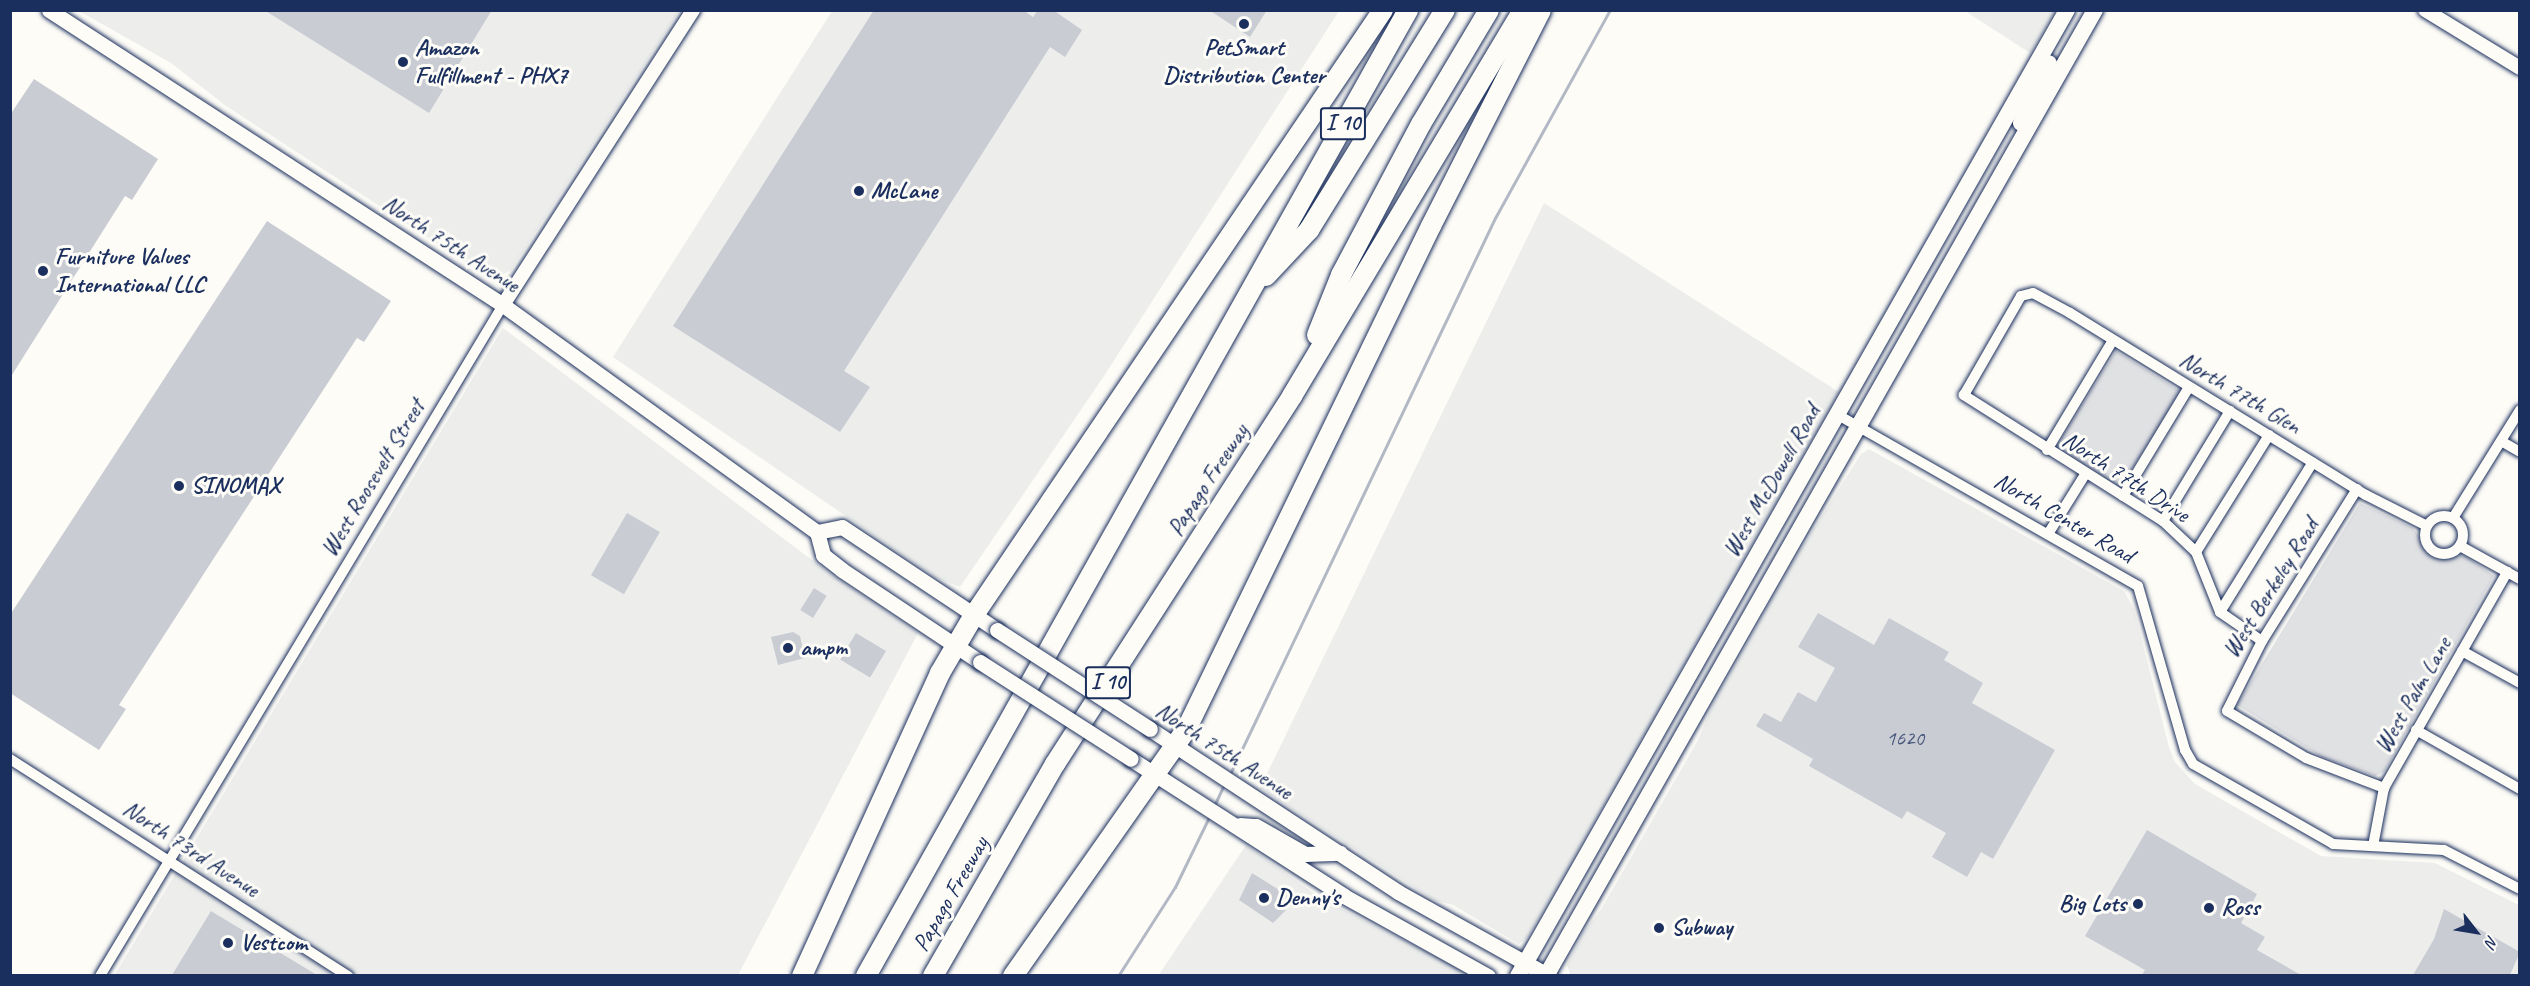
<!DOCTYPE html>
<html>
<head>
<meta charset="utf-8">
<style>
	body { margin:0 }
	#map { position:relative; width:2530px; height:986px; overflow:hidden; background:#fdfcf7; font-family:Caveat,sans-serif }
	div>[style] { position:absolute }
	.built>* { inset:0; background:#edeeec }
	.green>* { inset:0; background:#e0e1e3; transform-origin:0 0 }
	.stream>* { height:3px; margin:-1.5px; padding:0 1.5px; transform-origin:1.5px; border-radius:1.5px; background:#b3b8c5 }
	.building>* { inset:0; background:#c9ccd3; transform-origin:0 0 }
	.roads { filter:drop-shadow(0 0 2px #1b2f5e) drop-shadow(0 0 2px #1b2f5e) }
	.minor>* { height:10px; margin:-5px; padding:0 5px; transform-origin:5px; border-radius:5px; background:#fdfcf7 }
	.minor>.ring { margin:-5px; padding:0; box-sizing:content-box; background:none; border:10px solid #fdfcf7; border-radius:50% }
	.tertiary>* { height:14px; margin:-7px; padding:0 7px; transform-origin:7px; border-radius:7px; background:#fdfcf7 }
	.secondary>* { height:15px; margin:-7.5px; padding:0 7.5px; transform-origin:7.5px; border-radius:7.5px; background:#fdfcf7 }
	.primary>* { height:16px; margin:-8px; padding:0 8px; transform-origin:8px; border-radius:8px; background:#fdfcf7 }
	.motorway>* { height:20px; margin:-10px; padding:0 10px; transform-origin:10px; border-radius:10px; background:#fdfcf7 }
	.bridges { filter:drop-shadow(0 0 2px #1b2f5e) drop-shadow(0 0 2px #1b2f5e) }
	.secondary-bridge>* { height:15px; margin:-7.5px; padding:0 7.5px; transform-origin:7.5px; border-radius:7.5px; background:#fdfcf7 }
	.dots>* { width:16px; height:16px; translate:-50% -50%; box-sizing:border-box; border:3px solid #fdfcf7; border-radius:50% }
	span { translate:-50% -50%; white-space:nowrap; text-align:center; line-height:1.15; -webkit-text-stroke:6px #fdfcf7; paint-order:stroke }
	.number-label { font-size:21px; color:#46567b }
	.number-label span { -webkit-text-stroke-width:0 }
	.shield-label span { padding:2px 4px; background:#fdfcf7; border:2px solid; border-radius:4px; -webkit-text-stroke-width:0 }
	.shield-label { font-size:22px; color:#1b2f5e; font-weight:700 }
	.poi-label { font-size:24px; color:#1b2f5e; font-weight:700 }
	.left { translate:0 -50%; text-align:left }
	.right { translate:-100% -50%; text-align:right }
	.street-label { font-size:24px; color:#1b2f5e }
	.frame { position:absolute; inset:0; border:12px solid #1b2f5e; pointer-events:none }
	.north { position:absolute; left:2446px; top:902px; width:60px; height:60px; -webkit-text-stroke:4px #fdfcf7; paint-order:stroke; rotate:121deg; font-size:16px; font-weight:700; line-height:24px; text-align:center; color:#1b2f5e }
	.north::after { content:''; display:block; margin:auto; width:21px; height:27px; background:#1b2f5e; clip-path:polygon(50% 0,100% 100%,50% 72%,0 100%) }
</style>
</head>
<body>
<div id="map">
	<div class="built">
		<div style="clip-path:polygon(79px 11px,679px 11px,511px 270px,493px 280px,226px 106px,171px 63px)"></div>
		<div style="clip-path:polygon(832px 11px,1339px 11px,1104px 376px,960px 587px,935px 577px,613px 357px)"></div>
		<div style="clip-path:polygon(1965px 11px,2055px 11px,2030px 53px)"></div>
		<div style="clip-path:polygon(1544px 203px,1839px 392px,1528px 937px,1519px 944px,1453px 905px,1434px 900px,1260px 788px)"></div>
		<div style="clip-path:polygon(503px 328px,836px 578px,918px 633px,738px 975px,114px 976px)"></div>
		<div style="clip-path:polygon(1869px 449px,2124px 591px,2134px 609px,2169px 747px,2175px 762px,2195px 784px,2321px 856px,2435px 863px,2519px 905px,2519px 975px,1571px 976px,1567px 965px,1583px 933px,1602px 908px,1698px 740px,1713px 704px,1791px 565px,1861px 454px)"></div>
		<div style="clip-path:polygon(1246px 845px,1322px 899px,1472px 975px,1158px 976px)"></div>
	</div>
	<div class="green">
		<div style="left:2116px;top:351px;width:76px;height:114px;rotate:32deg"></div>
		<div style="clip-path:polygon(2360px 503px,2413px 528px,2434px 557px,2465px 556px,2494px 576px,2384px 772px,2375px 776px,2322px 757px,2237px 705px)"></div>
	</div>
	<div class="stream">
		<div style="left:1230px;top:774px;width:616px;rotate:-64.52deg"></div>
		<div style="left:1495px;top:218px;width:238px;rotate:-61.1deg"></div>
		<div style="left:1214px;top:806px;width:23px;rotate:-65deg"></div>
		<div style="left:1118px;top:976px;width:106px;rotate:-57.4deg"></div>
		<div style="left:1175px;top:887px;width:80px;rotate:-64.1deg"></div>
	</div>
	<div class="building">
		<div style="clip-path:polygon(264px 10px,492px 10px,429px 113px)"></div>
		<div style="clip-path:polygon(874px 10px,1023px 10px,1033px 17px,1038px 10px,1053px 10px,1082px 30px,1065px 57px,1050px 47px,844px 371px,870px 387px,840px 432px,673px 326px)"></div>
		<div style="clip-path:polygon(1209px 10px,1267px 10px,1250px 37px)"></div>
		<div style="clip-path:polygon(34px 79px,158px 159px,132px 200px,125px 196px,10px 378px,10px 115px)"></div>
		<div style="clip-path:polygon(267px 221px,391px 301px,364px 342px,357px 338px,214px 558px,119px 705px,126px 709px,99px 750px,10px 693px,10px 615px)"></div>
		<div style="left:627px;top:513px;width:38px;height:72px;rotate:30deg"></div>
		<div style="left:814px;top:588px;width:15px;height:26px;rotate:32deg"></div>
		<div style="clip-path:polygon(1818px 613px,1874px 645px,1889px 618px,1949px 652px,1944px 660px,1983px 683px,1972px 703px,2055px 750px,1993px 859px,1981px 852px,1967px 877px,1932px 857px,1946px 833px,1907px 811px,1902px 819px,1809px 766px,1813px 759px,1756px 726px,1764px 713px,1781px 722px,1798px 692px,1816px 702px,1835px 668px,1798px 647px)"></div>
		<div style="clip-path:polygon(793px 632px,800px 636px,805px 658px,778px 665px,771px 637px)"></div>
		<div style="left:856px;top:633px;width:35px;height:31px;rotate:31deg"></div>
		<div style="clip-path:polygon(2147px 830px,2257px 894px,2241px 923px,2265px 937px,2257px 950px,2301px 975px,2142px 975px,2145px 970px,2085px 936px)"></div>
		<div style="clip-path:polygon(1252px 873px,1289px 896px,1282px 908px,1286px 910px,1273px 923px,1239px 900px)"></div>
		<div style="clip-path:polygon(2444px 909px,2520px 952px,2510px 975px,2413px 975px,2434px 939px)"></div>
		<div style="clip-path:polygon(211px 911px,317px 975px,172px 975px)"></div>
	</div>
	<div class="roads">
		<div class="minor">
			<div style="left:1838px;top:415px;width:345px;rotate:29.7deg"></div>
			<div style="left:2138px;top:586px;width:171px;rotate:74deg"></div>
			<div style="left:2185px;top:750px;width:16px;rotate:60deg"></div>
			<div style="left:2193px;top:764px;width:161px;rotate:29.7deg"></div>
			<div style="left:2333px;top:844px;width:111px;rotate:3.1deg"></div>
			<div style="left:2444px;top:850px;width:85px;rotate:27.2deg"></div>
			<div style="left:2501px;top:441px;width:22px;rotate:30deg"></div>
			<div style="left:2047px;top:450px;width:128px;rotate:-59deg"></div>
			<div style="left:2357px;top:489px;width:179px;rotate:122deg"></div>
			<div style="left:2262px;top:641px;width:78px;rotate:116.6deg"></div>
			<div style="left:2227px;top:711px;width:92px;rotate:30.7deg"></div>
			<div style="left:2306px;top:758px;width:84px;rotate:21deg"></div>
			<div style="left:2123px;top:496px;width:127px;rotate:-58.8deg"></div>
			<div class="ring" style="left:2425px;top:516px;width:28px;height:28px"></div>
			<div style="left:2453px;top:518px;width:127px;rotate:-58.2deg"></div>
			<div style="left:2163px;top:521px;width:129px;rotate:-58.7deg"></div>
			<div style="left:2048px;top:534px;width:72px;rotate:-58.1deg"></div>
			<div style="left:2460px;top:546px;width:68px;rotate:28.8deg"></div>
			<div style="left:2196px;top:552px;width:138px;rotate:-58deg"></div>
			<div style="left:2220px;top:612px;width:176px;rotate:-58.2deg"></div>
			<div style="left:2262px;top:641px;width:51px;rotate:-145.4deg"></div>
			<div style="left:2220px;top:612px;width:65px;rotate:-111.8deg"></div>
			<div style="left:2196px;top:552px;width:45px;rotate:-136.8deg"></div>
			<div style="left:2163px;top:521px;width:236px;rotate:-147.7deg"></div>
			<div style="left:1964px;top:395px;width:114px;rotate:-60.1deg"></div>
			<div style="left:2021px;top:296px;width:12px;rotate:-14deg"></div>
			<div style="left:2033px;top:293px;width:42px;rotate:28.4deg"></div>
			<div style="left:2070px;top:313px;width:347px;rotate:31.6deg"></div>
			<div style="left:2366px;top:495px;width:68px;rotate:26.9deg"></div>
			<div style="left:2462px;top:651px;width:66px;rotate:28.9deg"></div>
			<div style="left:2416px;top:730px;width:120px;rotate:29.6deg"></div>
			<div style="left:10px;top:759px;width:402px;rotate:32.7deg"></div>
			<div style="left:2373px;top:846px;width:59px;rotate:-79.3deg"></div>
			<div style="left:2384px;top:788px;width:249px;rotate:-60.3deg"></div>
			<div style="left:100px;top:976px;width:783px;rotate:-59.01deg"></div>
		</div>
		<div class="tertiary">
			<div style="left:2425px;top:10px;width:111px;rotate:31.4deg"></div>
			<div style="left:503px;top:305px;width:351px;rotate:-57.2deg"></div>
		</div>
		<div class="secondary">
			<div style="left:49px;top:10px;width:541px;rotate:33.01deg"></div>
			<div style="left:503px;top:305px;width:387px;rotate:35.9deg"></div>
			<div style="left:817px;top:532px;width:24px;rotate:75deg"></div>
			<div style="left:823px;top:555px;width:24px;rotate:38deg"></div>
			<div style="left:842px;top:570px;width:166px;rotate:33.7deg"></div>
			<div style="left:817px;top:532px;width:25px;rotate:-11deg"></div>
			<div style="left:842px;top:527px;width:186px;rotate:33.6deg"></div>
			<div style="left:1150px;top:729px;width:297px;rotate:33.3deg"></div>
			<div style="left:1398px;top:892px;width:173px;rotate:29.1deg"></div>
			<div style="left:1131px;top:759px;width:253px;rotate:32.7deg"></div>
			<div style="left:1344px;top:896px;width:165px;rotate:29.1deg"></div>
			<div style="left:1240px;top:825px;width:16px;rotate:4deg"></div>
			<div style="left:1256px;top:826px;width:56px;rotate:29.7deg"></div>
			<div style="left:1305px;top:854px;width:35px;rotate:-2deg"></div>
		</div>
		<div class="primary">
			<div style="left:2021px;top:123px;width:66px;rotate:-65deg"></div>
			<div style="left:1518px;top:976px;width:1111px;rotate:-60.39deg"></div>
			<div style="left:1546px;top:976px;width:1111px;rotate:-60.39deg"></div>
		</div>
		<div class="motorway">
			<div style="left:1266px;top:276px;width:63px;rotate:-46.9deg"></div>
			<div style="left:1309px;top:230px;width:259px;rotate:-58.3deg"></div>
			<div style="left:1317px;top:335px;width:65px;rotate:-68.2deg"></div>
			<div style="left:1341px;top:275px;width:171px;rotate:-62.1deg"></div>
			<div style="left:1421px;top:124px;width:133px;rotate:-59.2deg"></div>
			<div style="left:802px;top:976px;width:333px;rotate:-65.5deg"></div>
			<div style="left:940px;top:673px;width:67px;rotate:-59.6deg"></div>
			<div style="left:974px;top:615px;width:730px;rotate:-55.94deg"></div>
			<div style="left:866px;top:976px;width:1108px;rotate:-60.7deg"></div>
			<div style="left:933px;top:976px;width:245px;rotate:-60.1deg"></div>
			<div style="left:1055px;top:764px;width:438px;rotate:-57.2deg"></div>
			<div style="left:1292px;top:396px;width:450px;rotate:-59.1deg"></div>
			<div style="left:1013px;top:976px;width:301px;rotate:-54.9deg"></div>
			<div style="left:1186px;top:730px;width:560px;rotate:-64.08deg"></div>
			<div style="left:1431px;top:226px;width:242px;rotate:-63deg"></div>
		</div>
	</div>
	<div class="bridges">
		<div class="secondary-bridge">
			<div style="left:997px;top:630px;width:182px;rotate:32.9deg"></div>
			<div style="left:980px;top:662px;width:179px;rotate:32.7deg"></div>
		</div>
	</div>
	<div class="dots">
		<div style="left:1244px;top:24px;background:#1b2f5e"></div>
		<div style="left:403px;top:62px;background:#1b2f5e"></div>
		<div style="left:859px;top:191px;background:#1b2f5e"></div>
		<div style="left:43px;top:271px;background:#1b2f5e"></div>
		<div style="left:179px;top:486px;background:#1b2f5e"></div>
		<div style="left:788px;top:648px;background:#1b2f5e"></div>
		<div style="left:1264px;top:898px;background:#1b2f5e"></div>
		<div style="left:2138px;top:904px;background:#1b2f5e"></div>
		<div style="left:2209px;top:908px;background:#1b2f5e"></div>
		<div style="left:1659px;top:928px;background:#1b2f5e"></div>
		<div style="left:228px;top:943px;background:#1b2f5e"></div>
	</div>
	<div class="number-label">
		<span style="left:1905px;top:738px">1620</span>
	</div>
	<div class="shield-label">
		<span style="left:1343px;top:124px">I 10</span>
		<span style="left:1108px;top:683px">I 10</span>
	</div>
	<div class="poi-label">
		<span class="left" style="left:415px;top:62px">Amazon<br>Fulfillment - PHX7</span>
		<span style="left:1244px;top:62px">PetSmart<br>Distribution Center</span>
		<span class="left" style="left:871px;top:191px">McLane</span>
		<span class="left" style="left:55px;top:271px">Furniture Values<br>International LLC</span>
		<span class="left" style="left:191px;top:486px">SINOMAX</span>
		<span class="left" style="left:800px;top:648px">ampm</span>
		<span class="left" style="left:1276px;top:898px">Denny's</span>
		<span class="right" style="left:2126px;top:904px">Big Lots</span>
		<span class="left" style="left:2221px;top:908px">Ross</span>
		<span class="left" style="left:1671px;top:928px">Subway</span>
		<span class="left" style="left:240px;top:943px">Vestcom</span>
	</div>
	<div class="street-label">
		<span style="left:451px;top:244px;rotate:33deg">North 75th Avenue</span>
		<span style="left:2240px;top:393px;rotate:31deg">North 77th Glen</span>
		<span style="left:2126px;top:477px;rotate:33deg">North 77th Drive</span>
		<span style="left:373px;top:478px;rotate:-59deg">West Roosevelt Street</span>
		<span style="left:1208px;top:480px;rotate:-57deg">Papago Freeway</span>
		<span style="left:1772px;top:481px;rotate:-60deg">West McDowell Road</span>
		<span style="left:2064px;top:518px;rotate:30deg">North Center Road</span>
		<span style="left:2271px;top:588px;rotate:-58deg">West Berkeley Road</span>
		<span style="left:2413px;top:695px;rotate:-60deg">West Palm Lane</span>
		<span style="left:1224px;top:751px;rotate:33deg">North 75th Avenue</span>
		<span style="left:191px;top:849px;rotate:33deg">North 73rd Avenue</span>
		<span style="left:951px;top:894px;rotate:-60deg">Papago Freeway</span>
	</div>
	<div class="frame"></div>
	<div class="north">N</div>
</div>
</body>
</html>
